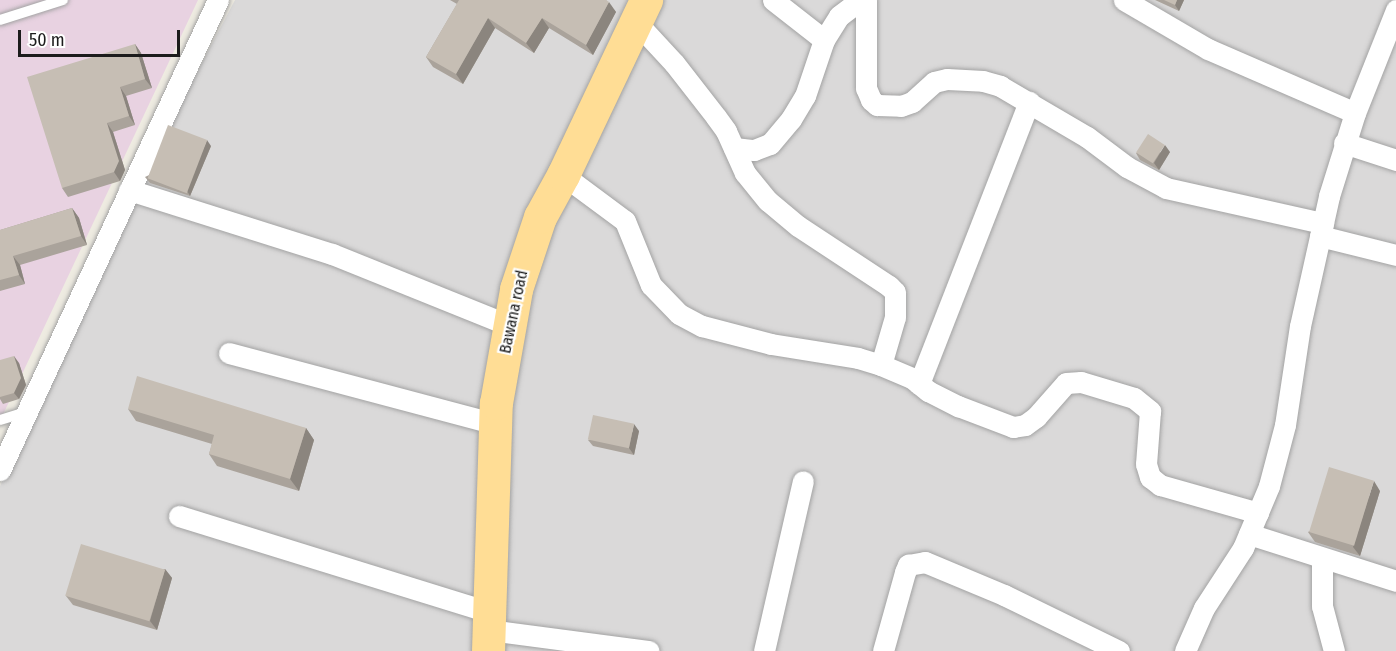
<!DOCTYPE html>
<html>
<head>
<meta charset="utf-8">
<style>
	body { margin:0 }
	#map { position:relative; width:1396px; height:651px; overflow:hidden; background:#eeebe1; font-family:"Fira Sans Condensed",sans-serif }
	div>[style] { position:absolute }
	.residential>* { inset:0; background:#dad9d9 }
	.industrial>* { inset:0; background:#e8d2e1 }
	.roads { filter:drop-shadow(0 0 2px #a3a3a3) drop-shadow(0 0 2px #a3a3a3) }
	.lane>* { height:10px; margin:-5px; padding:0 5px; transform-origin:5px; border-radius:5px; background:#fff }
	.street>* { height:21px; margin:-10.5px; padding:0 10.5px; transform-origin:10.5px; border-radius:10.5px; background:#fff }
	.primary>* { height:33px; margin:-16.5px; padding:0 16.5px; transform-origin:16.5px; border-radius:16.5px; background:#ffdd95 }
	.wall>* { inset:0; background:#aaa39b }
	.shaded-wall>* { inset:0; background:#8b857e }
	.building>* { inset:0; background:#c6beb4; transform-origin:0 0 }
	span { translate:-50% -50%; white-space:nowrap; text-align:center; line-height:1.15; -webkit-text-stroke:4.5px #fff; paint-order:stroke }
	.street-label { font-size:16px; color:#1c1c1c }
	.scale { position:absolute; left:18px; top:30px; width:162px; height:27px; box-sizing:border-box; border:3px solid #1c1c1c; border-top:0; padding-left:8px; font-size:18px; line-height:21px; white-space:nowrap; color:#1c1c1c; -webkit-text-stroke:4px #fff; paint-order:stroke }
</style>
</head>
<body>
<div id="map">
	<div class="residential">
		<div style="clip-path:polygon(235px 0,1396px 0,1396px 651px,0 651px,0 486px,161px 141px)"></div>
	</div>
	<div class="industrial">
		<div style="clip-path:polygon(0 0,198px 0,0 421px)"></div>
	</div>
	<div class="roads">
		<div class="lane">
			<div style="left:0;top:20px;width:66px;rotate:-17.6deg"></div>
			<div style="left:0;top:420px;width:27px;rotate:-17deg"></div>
		</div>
		<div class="street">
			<div style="left:773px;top:0;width:65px;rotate:38.1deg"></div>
			<div style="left:866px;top:0;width:88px;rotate:90deg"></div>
			<div style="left:866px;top:88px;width:13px;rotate:67deg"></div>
			<div style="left:871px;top:100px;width:8px;rotate:40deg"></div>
			<div style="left:877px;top:105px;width:24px;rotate:2deg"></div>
			<div style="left:901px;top:106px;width:12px;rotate:-20deg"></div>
			<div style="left:912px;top:102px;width:30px;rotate:-42deg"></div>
			<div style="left:934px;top:82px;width:13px;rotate:-13deg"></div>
			<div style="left:947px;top:79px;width:36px;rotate:3deg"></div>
			<div style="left:983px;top:81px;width:18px;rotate:16deg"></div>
			<div style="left:1000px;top:86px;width:101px;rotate:30.4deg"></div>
			<div style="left:1087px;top:137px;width:50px;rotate:36.9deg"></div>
			<div style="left:1127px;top:167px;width:44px;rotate:28.3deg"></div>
			<div style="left:1166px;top:188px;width:161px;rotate:12.6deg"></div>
			<div style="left:1124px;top:0;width:97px;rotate:30.3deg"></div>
			<div style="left:1208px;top:49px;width:160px;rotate:23.5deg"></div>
			<div style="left:636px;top:22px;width:56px;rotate:47.2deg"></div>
			<div style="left:674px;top:63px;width:68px;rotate:52.1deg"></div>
			<div style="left:716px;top:117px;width:17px;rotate:54deg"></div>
			<div style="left:726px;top:131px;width:46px;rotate:65.7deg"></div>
			<div style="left:745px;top:173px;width:36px;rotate:51deg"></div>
			<div style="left:768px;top:201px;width:39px;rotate:40deg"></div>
			<div style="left:798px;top:226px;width:109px;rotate:33.4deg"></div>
			<div style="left:889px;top:286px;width:8px;rotate:45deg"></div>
			<div style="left:895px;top:292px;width:25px;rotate:90deg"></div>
			<div style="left:895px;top:317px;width:50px;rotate:106.3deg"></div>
			<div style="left:1344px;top:143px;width:55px;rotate:18.1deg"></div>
			<div style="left:734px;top:148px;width:20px;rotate:6deg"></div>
			<div style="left:754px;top:150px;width:17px;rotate:-21deg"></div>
			<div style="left:770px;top:144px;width:33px;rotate:-50deg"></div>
			<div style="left:791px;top:119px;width:27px;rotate:-59deg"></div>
			<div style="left:805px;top:96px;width:59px;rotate:-71.3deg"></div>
			<div style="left:824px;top:40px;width:28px;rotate:-58deg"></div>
			<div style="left:839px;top:16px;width:26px;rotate:-37deg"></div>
			<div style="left:563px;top:175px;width:77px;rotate:36.6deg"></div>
			<div style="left:625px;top:221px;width:69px;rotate:67.9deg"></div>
			<div style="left:651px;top:285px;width:40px;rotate:46deg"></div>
			<div style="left:679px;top:314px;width:26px;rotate:28deg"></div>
			<div style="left:702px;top:326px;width:71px;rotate:14.6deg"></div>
			<div style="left:771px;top:344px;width:88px;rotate:9.1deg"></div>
			<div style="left:858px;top:358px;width:24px;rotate:17deg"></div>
			<div style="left:881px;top:365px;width:34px;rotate:23deg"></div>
			<div style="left:912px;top:378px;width:21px;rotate:39deg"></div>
			<div style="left:928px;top:391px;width:34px;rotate:27deg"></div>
			<div style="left:958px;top:406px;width:59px;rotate:20.9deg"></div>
			<div style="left:1013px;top:427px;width:12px;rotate:-9deg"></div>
			<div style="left:1025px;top:425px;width:14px;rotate:-36deg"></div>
			<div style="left:1036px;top:417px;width:45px;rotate:-48.6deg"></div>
			<div style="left:1066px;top:383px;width:15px;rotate:-4deg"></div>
			<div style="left:1081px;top:382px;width:55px;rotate:16.8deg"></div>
			<div style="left:1134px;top:398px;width:21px;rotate:39deg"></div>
			<div style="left:1150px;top:411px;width:53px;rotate:94.3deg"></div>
			<div style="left:1146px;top:464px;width:14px;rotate:73deg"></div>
			<div style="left:1150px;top:477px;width:13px;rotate:39deg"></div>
			<div style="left:1160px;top:485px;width:102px;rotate:15.9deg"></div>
			<div style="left:129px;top:190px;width:213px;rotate:17.5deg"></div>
			<div style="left:332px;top:254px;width:191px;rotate:21.9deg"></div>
			<div style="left:1320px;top:236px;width:78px;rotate:14deg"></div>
			<div style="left:229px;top:353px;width:276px;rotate:14.9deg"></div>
			<div style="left:919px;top:384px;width:303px;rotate:-68.7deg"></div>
			<div style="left:0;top:470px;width:518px;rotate:-65.12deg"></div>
			<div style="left:179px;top:516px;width:325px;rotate:17.2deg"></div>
			<div style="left:1249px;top:534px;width:154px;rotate:17.7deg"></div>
			<div style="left:1322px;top:558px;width:48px;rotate:90deg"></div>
			<div style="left:1322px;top:606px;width:47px;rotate:75.1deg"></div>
			<div style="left:489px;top:630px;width:161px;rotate:7.5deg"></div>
			<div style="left:764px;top:651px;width:174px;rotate:-77.1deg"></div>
			<div style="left:883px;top:651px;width:82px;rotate:-74.4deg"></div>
			<div style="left:905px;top:572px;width:8px;rotate:-67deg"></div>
			<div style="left:908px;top:565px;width:17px;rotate:-10deg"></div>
			<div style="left:925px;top:562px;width:86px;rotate:22.7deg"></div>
			<div style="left:1004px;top:595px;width:128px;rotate:26deg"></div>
			<div style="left:1185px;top:651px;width:47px;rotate:-66.2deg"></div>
			<div style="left:1204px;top:608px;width:72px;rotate:-57deg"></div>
			<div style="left:1243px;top:548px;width:67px;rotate:-67.2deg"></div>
			<div style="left:1269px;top:486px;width:63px;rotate:-75.3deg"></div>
			<div style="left:1285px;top:425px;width:100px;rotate:-81.4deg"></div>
			<div style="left:1300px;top:326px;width:133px;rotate:-77.4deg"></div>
			<div style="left:1329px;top:196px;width:87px;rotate:-72.6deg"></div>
			<div style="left:1355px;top:113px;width:111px;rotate:-68.3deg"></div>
		</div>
		<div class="primary">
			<div style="left:488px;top:651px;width:248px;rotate:-88.2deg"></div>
			<div style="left:496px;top:403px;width:116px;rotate:-80deg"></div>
			<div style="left:516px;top:289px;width:76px;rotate:-71.6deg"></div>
			<div style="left:540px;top:217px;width:48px;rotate:-61.3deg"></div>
			<div style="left:563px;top:175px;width:194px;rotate:-64.6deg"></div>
		</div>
	</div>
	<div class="wall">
		<div style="clip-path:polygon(450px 0,606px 0,616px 12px,593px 55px,549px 28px,534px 53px,495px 28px,463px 84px,433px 67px,426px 57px,457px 4px)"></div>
		<div style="clip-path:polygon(1155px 0,1184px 0,1179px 11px)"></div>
		<div style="clip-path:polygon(135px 44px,141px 53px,152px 88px,126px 96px,135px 125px,113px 132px,125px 170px,120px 181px,68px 197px,62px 188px)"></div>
		<div style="clip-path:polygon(211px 146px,190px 196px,150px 183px,145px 177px)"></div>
		<div style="clip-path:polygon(1170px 152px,1159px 170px,1140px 160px,1136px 153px)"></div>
		<div style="clip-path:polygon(72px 208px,79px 218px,87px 245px,20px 265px,25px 284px,0 291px,0 230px)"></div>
		<div style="clip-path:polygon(0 360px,19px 363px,26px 385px,19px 399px,3px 404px,0 399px)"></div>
		<div style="clip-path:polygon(128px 409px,306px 428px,314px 440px,299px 491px,217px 466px,209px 454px,212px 444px,136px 421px)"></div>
		<div style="clip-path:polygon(639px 431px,634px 455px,593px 446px,588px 440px)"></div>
		<div style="clip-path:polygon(1380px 491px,1360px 556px,1315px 542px,1308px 532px)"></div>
		<div style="clip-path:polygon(165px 569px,172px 578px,157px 630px,73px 605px,66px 596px)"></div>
	</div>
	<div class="shaded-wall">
		<div style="clip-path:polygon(1177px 0,1184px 0,1179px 11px,1175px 5px)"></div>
		<div style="clip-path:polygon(609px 2px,616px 12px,593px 55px,586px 45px)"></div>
		<div style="clip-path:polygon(488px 18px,495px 28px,463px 84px,456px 74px)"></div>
		<div style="clip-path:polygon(542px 18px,549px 28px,534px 53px,526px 43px)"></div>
		<div style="clip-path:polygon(135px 44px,141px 53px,152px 88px,145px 79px)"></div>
		<div style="clip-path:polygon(120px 87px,126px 96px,135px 125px,129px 116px)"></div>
		<div style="clip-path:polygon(107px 123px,113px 132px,125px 170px,120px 181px,114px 172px)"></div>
		<div style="clip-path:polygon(207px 140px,211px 146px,190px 196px,186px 189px)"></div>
		<div style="clip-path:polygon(1165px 145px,1170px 152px,1159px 170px,1154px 163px)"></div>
		<div style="clip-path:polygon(72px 208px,79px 218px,87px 245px,81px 236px)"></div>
		<div style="clip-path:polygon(13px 256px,20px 265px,25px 284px,19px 275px)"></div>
		<div style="clip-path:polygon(14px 356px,19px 363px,26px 385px,19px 399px,14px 393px)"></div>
		<div style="clip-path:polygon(634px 424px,639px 431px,634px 455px,629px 448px)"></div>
		<div style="clip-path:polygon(306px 428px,314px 440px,299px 491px,290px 479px)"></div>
		<div style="clip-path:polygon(1374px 481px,1380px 491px,1360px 556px,1353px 547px)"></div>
		<div style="clip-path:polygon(165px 569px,172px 578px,157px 630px,150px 621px)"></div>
	</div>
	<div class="building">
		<div style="clip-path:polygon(459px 0,606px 0,609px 2px,586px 45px,542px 18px,526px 43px,488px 18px,456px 74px,426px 57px)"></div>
		<div style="clip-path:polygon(1164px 0,1177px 0,1175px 5px)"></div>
		<div style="clip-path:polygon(135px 44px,145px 79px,120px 87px,129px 116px,107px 123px,119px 161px,114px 172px,62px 188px,27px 77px)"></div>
		<div style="left:168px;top:125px;width:42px;height:57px;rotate:21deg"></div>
		<div style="left:1148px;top:134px;width:20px;height:22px;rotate:33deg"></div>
		<div style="clip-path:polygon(72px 208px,81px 236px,13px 256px,19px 275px,0 280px,0 230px)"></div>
		<div style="clip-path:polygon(14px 356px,21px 378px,14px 393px,0 397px,0 360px)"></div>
		<div style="clip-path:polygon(137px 376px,306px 428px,290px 479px,209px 454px,214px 435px,128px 409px)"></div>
		<div style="left:593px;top:415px;width:42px;height:25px;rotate:12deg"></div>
		<div style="left:1329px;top:467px;width:47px;height:68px;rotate:17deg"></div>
		<div style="left:81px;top:544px;width:88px;height:54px;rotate:17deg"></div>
	</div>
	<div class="street-label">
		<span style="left:514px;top:312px;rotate:-78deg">Bawana road</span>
	</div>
	<div class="scale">50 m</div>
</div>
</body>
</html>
